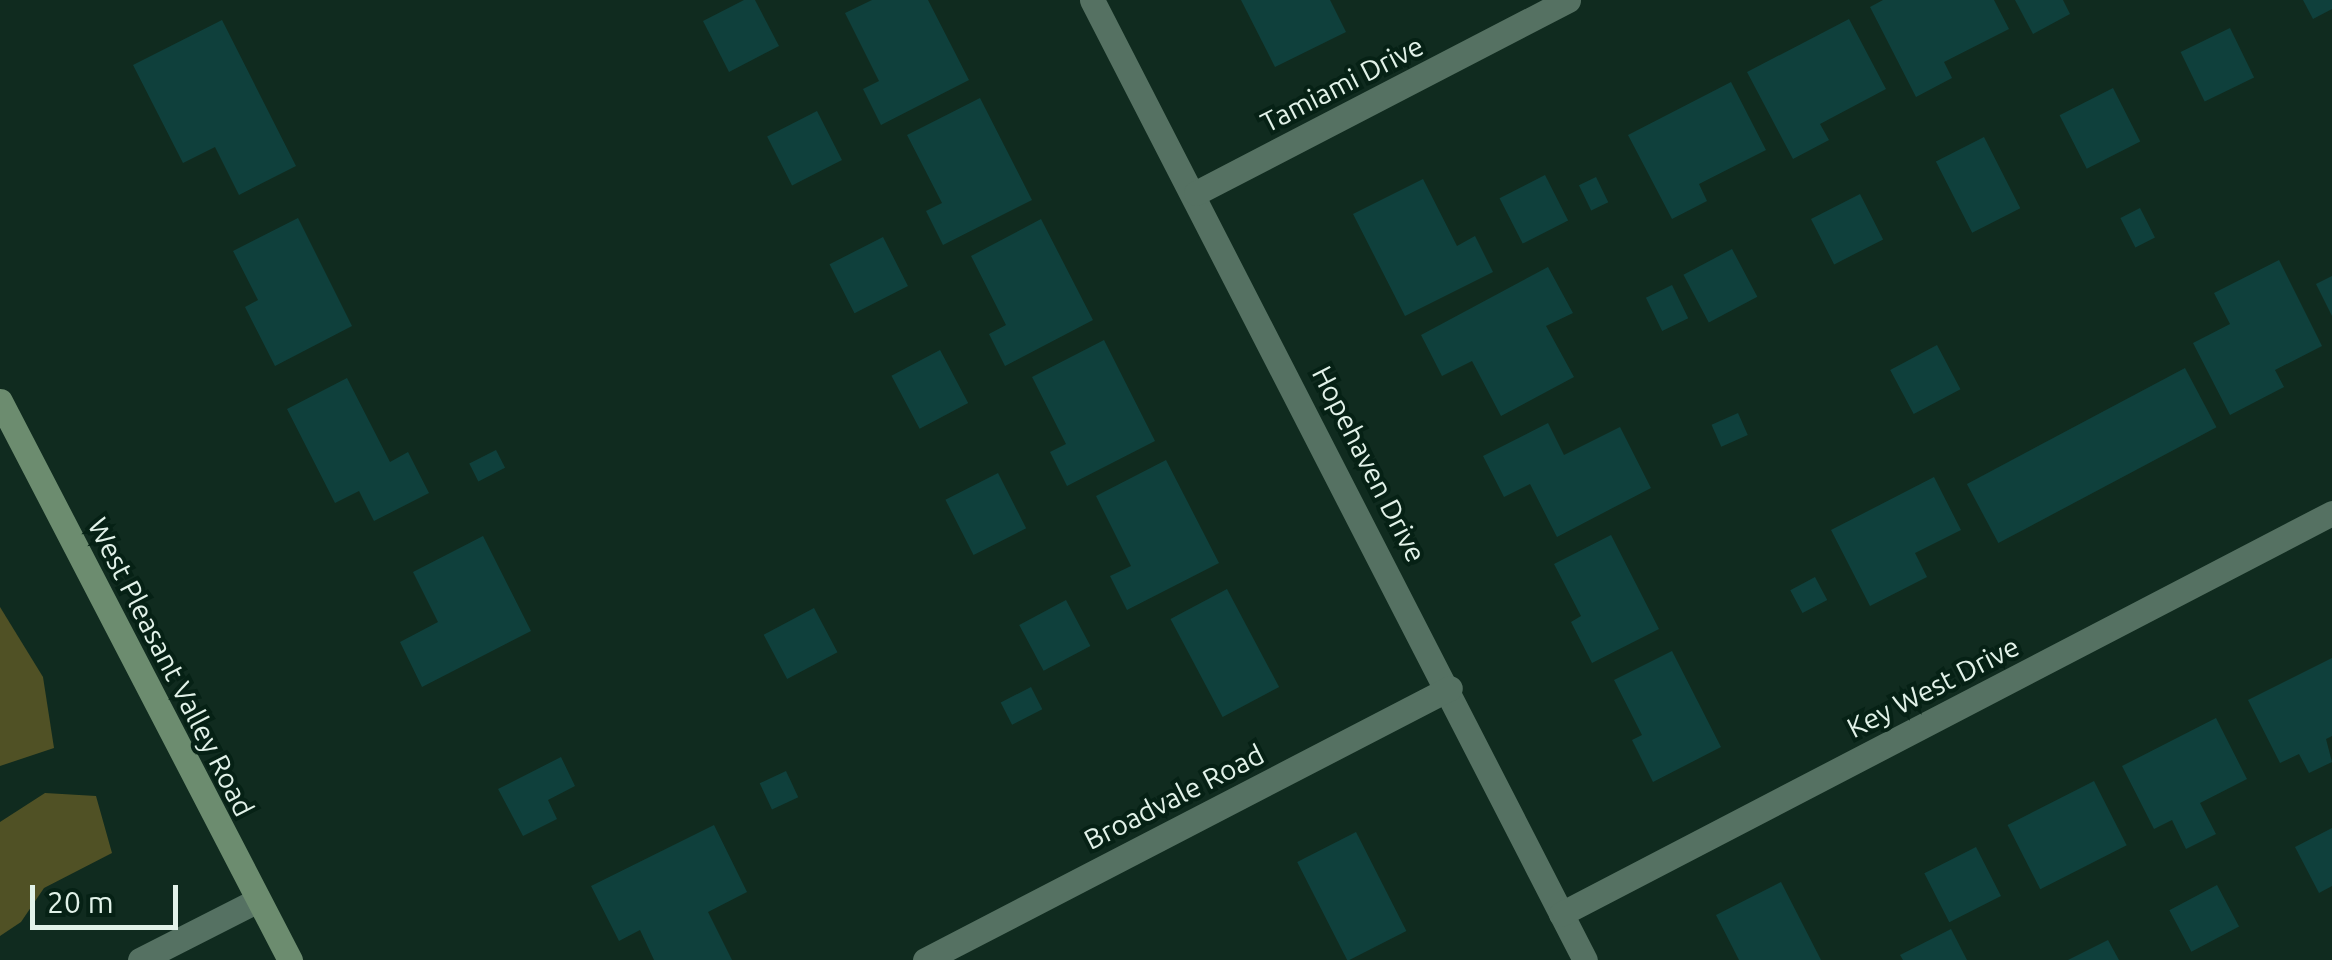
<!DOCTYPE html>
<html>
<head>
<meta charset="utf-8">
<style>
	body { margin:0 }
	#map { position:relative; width:2332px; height:960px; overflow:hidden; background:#102b1f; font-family:Ubuntu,sans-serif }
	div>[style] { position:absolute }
	.forest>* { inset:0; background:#505125 }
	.building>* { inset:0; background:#0f403c; transform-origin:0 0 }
	.street>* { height:25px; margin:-12.5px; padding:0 12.5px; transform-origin:12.5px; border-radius:12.5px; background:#557162 }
	.secondary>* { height:25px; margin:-12.5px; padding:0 12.5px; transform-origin:12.5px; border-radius:12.5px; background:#6c8c6f }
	span { translate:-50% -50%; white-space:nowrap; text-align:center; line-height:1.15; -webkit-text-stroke:8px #062115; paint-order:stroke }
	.street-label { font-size:28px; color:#e2f2e9 }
	.scale { position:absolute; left:30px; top:885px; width:148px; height:45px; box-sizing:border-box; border:5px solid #e2f2e9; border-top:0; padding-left:12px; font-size:30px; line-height:35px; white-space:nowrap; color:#e2f2e9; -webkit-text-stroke:8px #062115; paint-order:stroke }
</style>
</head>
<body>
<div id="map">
	<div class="forest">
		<div style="clip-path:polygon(0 607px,43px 677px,54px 748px,0 766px)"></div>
		<div style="clip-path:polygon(45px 793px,96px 796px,112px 853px,44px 888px,21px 922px,0 936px,0 822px)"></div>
	</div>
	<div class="building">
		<div style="clip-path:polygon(744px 0,755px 0,779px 46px,729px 72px,703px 21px)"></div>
		<div style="clip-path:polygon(872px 0,928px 0,969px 80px,881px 125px,863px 89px,879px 81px,845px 13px)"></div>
		<div style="clip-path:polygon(1241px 0,1330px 0,1346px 32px,1275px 67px)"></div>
		<div style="clip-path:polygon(1883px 0,1994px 0,2009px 29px,1944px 62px,1952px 78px,1916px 97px,1870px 7px)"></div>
		<div style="clip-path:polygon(2015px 0,2063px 0,2070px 14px,2033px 34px)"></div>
		<div style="clip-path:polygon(2303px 0,2332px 0,2332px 9px,2313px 19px)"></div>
		<div style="clip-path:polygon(1849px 19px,1886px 89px,1820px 124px,1829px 140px,1793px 159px,1747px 72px)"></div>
		<div style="clip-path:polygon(222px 20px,296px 166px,239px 195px,215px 147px,183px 163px,133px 65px)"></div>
		<div style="left:2230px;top:28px;width:55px;height:55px;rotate:64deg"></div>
		<div style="clip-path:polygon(1731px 82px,1766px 150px,1699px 184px,1707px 201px,1672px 219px,1628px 135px)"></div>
		<div style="left:2113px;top:88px;width:60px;height:60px;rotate:63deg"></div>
		<div style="clip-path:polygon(980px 98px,1032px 200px,943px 245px,926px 211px,942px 203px,907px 135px)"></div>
		<div style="left:817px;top:111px;width:55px;height:56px;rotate:63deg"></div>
		<div style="left:1984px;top:137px;width:80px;height:54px;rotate:63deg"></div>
		<div style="left:1545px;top:175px;width:51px;height:51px;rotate:63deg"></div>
		<div style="left:1596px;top:177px;width:28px;height:19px;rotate:64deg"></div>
		<div style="clip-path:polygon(1423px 179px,1457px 246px,1475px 236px,1493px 272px,1405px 316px,1353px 214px)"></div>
		<div style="left:1860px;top:194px;width:51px;height:55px;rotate:63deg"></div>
		<div style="left:2140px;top:208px;width:33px;height:22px;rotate:63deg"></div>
		<div style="clip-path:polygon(298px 218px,352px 326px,275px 366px,245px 307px,258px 300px,233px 251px)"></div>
		<div style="clip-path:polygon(1041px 219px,1093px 320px,1005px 366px,989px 334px,1006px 325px,971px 256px)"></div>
		<div style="left:883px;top:237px;width:55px;height:60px;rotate:63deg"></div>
		<div style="left:1732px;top:249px;width:54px;height:55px;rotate:62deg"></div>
		<div style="clip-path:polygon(2279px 260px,2322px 346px,2275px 370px,2284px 387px,2230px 415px,2193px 343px,2230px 324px,2214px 293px)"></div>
		<div style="clip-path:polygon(1548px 267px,1573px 313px,1546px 326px,1574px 377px,1501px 416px,1472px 361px,1442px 376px,1421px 335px)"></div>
		<div style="clip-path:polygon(2332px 276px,2332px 316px,2316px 284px)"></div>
		<div style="left:1672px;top:285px;width:37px;height:29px;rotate:64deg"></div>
		<div style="clip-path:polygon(1104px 340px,1155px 441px,1067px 486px,1050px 452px,1066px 444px,1032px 377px)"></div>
		<div style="left:1937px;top:345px;width:50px;height:53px;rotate:62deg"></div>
		<div style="left:940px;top:350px;width:60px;height:55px;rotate:62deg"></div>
		<div style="left:2185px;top:368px;width:67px;height:247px;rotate:62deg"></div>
		<div style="clip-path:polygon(347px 378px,390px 462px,408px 452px,429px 493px,374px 521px,359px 491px,335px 503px,287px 409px)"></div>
		<div style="left:1738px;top:413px;width:24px;height:29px;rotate:66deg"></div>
		<div style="clip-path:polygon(1548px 423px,1564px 455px,1620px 427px,1651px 488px,1557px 537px,1530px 484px,1504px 497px,1483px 456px)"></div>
		<div style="left:496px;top:450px;width:20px;height:30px;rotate:63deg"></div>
		<div style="clip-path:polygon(1166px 460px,1219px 563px,1127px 610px,1110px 576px,1131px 566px,1096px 496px)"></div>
		<div style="left:998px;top:473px;width:62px;height:59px;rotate:63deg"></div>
		<div style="clip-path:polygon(1934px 477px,1961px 530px,1915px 553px,1927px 577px,1870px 606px,1831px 530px)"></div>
		<div style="clip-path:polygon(1611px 535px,1659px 629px,1592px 663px,1571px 622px,1581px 616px,1554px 564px)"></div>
		<div style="clip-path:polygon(483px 536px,531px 631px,422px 687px,400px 642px,438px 622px,413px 572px)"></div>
		<div style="left:1815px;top:577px;width:26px;height:28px;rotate:62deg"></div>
		<div style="left:1227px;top:589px;width:111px;height:64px;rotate:62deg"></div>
		<div style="left:1066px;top:600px;width:52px;height:53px;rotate:62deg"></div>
		<div style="left:814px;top:608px;width:50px;height:57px;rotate:62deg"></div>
		<div style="clip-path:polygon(1672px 651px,1721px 747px,1653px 782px,1632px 740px,1642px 735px,1614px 680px)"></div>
		<div style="clip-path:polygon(2332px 658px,2332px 736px,2326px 739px,2332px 762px,2309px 773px,2299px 754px,2280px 763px,2248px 700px)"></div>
		<div style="left:1031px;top:687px;width:25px;height:34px;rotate:63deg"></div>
		<div style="clip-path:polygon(2216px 718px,2247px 779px,2200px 803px,2216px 834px,2186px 849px,2172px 820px,2154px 829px,2122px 766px)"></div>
		<div style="clip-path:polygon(561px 757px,575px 786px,548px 800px,557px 819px,523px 836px,498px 789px)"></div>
		<div style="left:786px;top:771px;width:29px;height:29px;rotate:65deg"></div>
		<div style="left:2094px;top:781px;width:72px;height:97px;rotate:63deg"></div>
		<div style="clip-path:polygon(714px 825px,747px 892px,708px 912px,732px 960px,654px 960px,640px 930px,619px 941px,591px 886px)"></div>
		<div style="clip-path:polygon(2332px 828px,2332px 886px,2319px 893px,2295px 847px)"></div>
		<div style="left:1356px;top:832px;width:111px;height:66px;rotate:63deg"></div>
		<div style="left:1976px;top:847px;width:55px;height:58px;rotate:63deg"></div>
		<div style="clip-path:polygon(1781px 882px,1821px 960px,1739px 960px,1716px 915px)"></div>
		<div style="left:2217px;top:885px;width:47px;height:54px;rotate:62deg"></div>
		<div style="clip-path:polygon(1951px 929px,1967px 960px,1903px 960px,1900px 955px)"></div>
		<div style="clip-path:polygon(2108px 940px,2119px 960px,2068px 960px)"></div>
	</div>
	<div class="street">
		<div style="left:1092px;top:0;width:1079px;rotate:62.82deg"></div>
		<div style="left:1196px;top:193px;width:419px;rotate:-27.4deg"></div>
		<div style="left:1561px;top:914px;width:869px;rotate:-27.48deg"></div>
		<div style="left:140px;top:960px;width:132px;rotate:-27deg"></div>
		<div style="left:925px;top:960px;width:591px;rotate:-27.39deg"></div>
	</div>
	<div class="secondary">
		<div style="left:0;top:401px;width:630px;rotate:62.58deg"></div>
	</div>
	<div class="street-label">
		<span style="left:1342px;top:84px;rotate:-27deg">Tamiami Drive</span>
		<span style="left:1369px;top:464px;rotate:63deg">Hopehaven Drive</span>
		<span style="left:171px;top:667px;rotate:63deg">West Pleasant Valley Road</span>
		<span style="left:1933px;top:687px;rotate:-27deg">Key West Drive</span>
		<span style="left:1174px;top:797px;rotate:-27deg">Broadvale Road</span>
	</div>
	<div class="scale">20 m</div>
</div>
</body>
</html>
